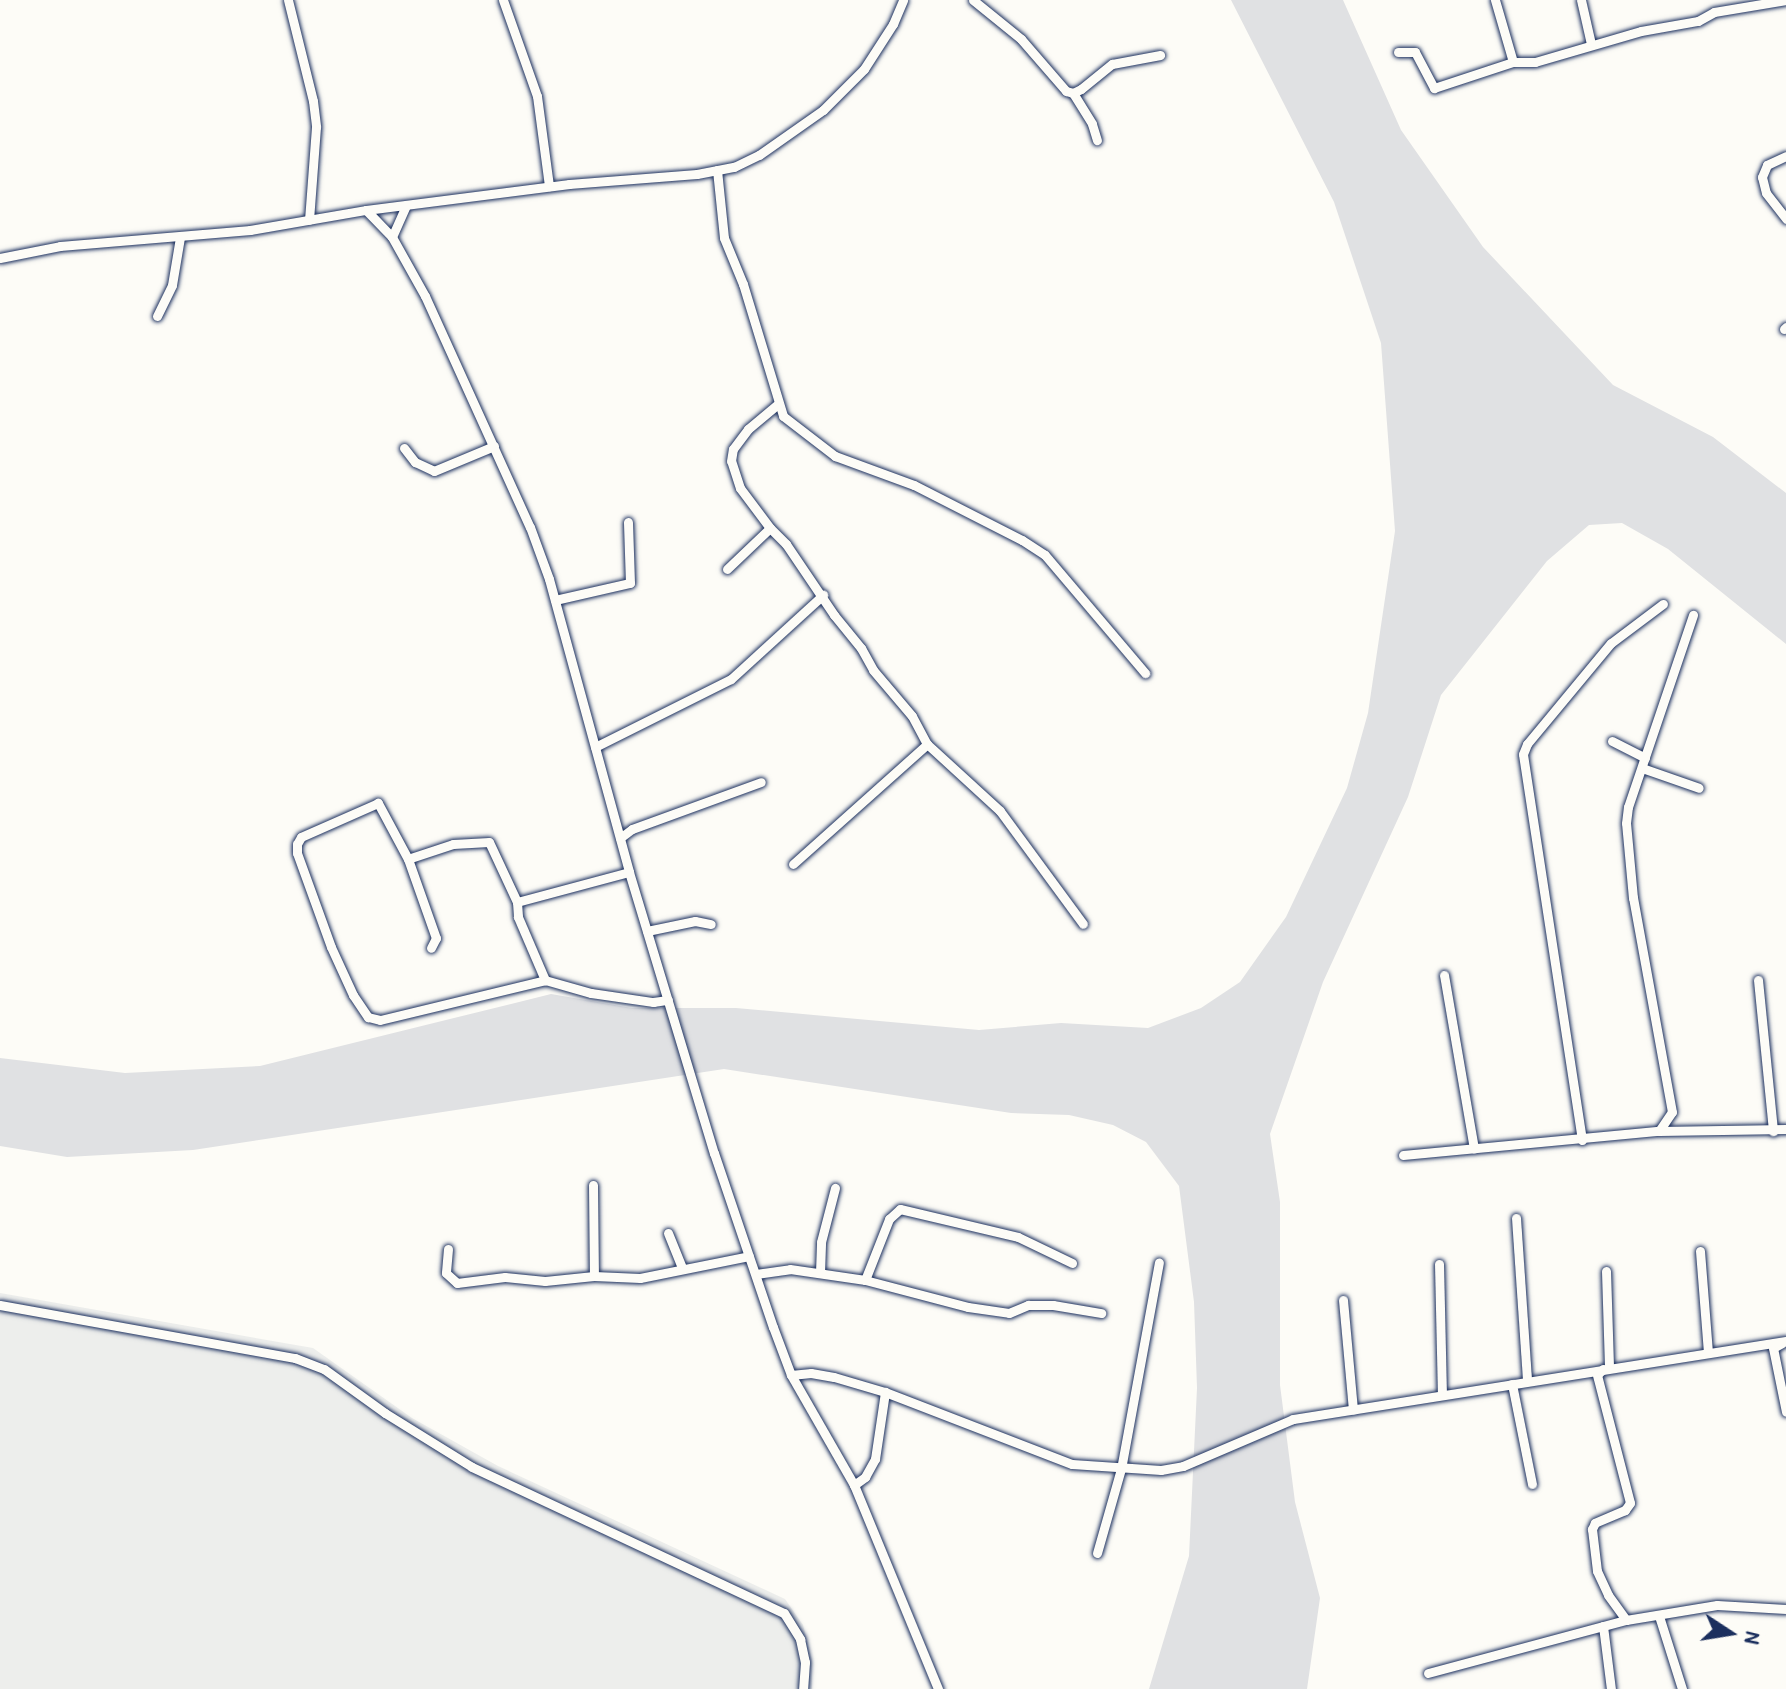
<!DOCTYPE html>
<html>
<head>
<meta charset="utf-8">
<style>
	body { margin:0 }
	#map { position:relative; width:1786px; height:1689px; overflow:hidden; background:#fdfcf7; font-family:"Patrick Hand",sans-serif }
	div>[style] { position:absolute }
	.built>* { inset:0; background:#edeeec }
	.green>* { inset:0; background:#e0e1e3 }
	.roads { filter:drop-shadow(0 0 2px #1b2f5e) drop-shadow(0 0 2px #1b2f5e) }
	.minor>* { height:9px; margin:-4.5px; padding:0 4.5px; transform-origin:4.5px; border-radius:4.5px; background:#fdfcf7 }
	span { translate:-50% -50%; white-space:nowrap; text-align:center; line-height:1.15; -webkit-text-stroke:6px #fdfcf7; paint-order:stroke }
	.north { position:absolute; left:1690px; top:1593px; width:80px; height:80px; -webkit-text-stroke:6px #fdfcf7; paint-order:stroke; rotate:102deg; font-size:22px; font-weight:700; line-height:32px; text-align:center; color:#1b2f5e }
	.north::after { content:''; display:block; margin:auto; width:28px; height:36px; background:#1b2f5e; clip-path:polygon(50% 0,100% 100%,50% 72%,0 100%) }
</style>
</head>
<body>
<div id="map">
	<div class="built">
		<div style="clip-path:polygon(0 1293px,313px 1348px,412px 1418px,498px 1466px,785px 1599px,803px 1625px,812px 1660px,812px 1689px,0 1689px)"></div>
	</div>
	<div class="green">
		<div style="clip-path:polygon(1231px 0,1343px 0,1401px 130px,1483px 247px,1613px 385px,1713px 437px,1786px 493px,1786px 644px,1668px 549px,1622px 523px,1589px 525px,1547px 561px,1441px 695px,1408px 797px,1323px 982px,1270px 1134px,1280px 1202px,1280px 1385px,1295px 1502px,1320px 1598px,1307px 1689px,1149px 1689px,1189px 1556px,1197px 1388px,1194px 1302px,1179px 1186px,1146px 1142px,1113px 1125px,1069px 1115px,1011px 1113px,724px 1069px,193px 1150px,67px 1157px,0 1146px,0 1058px,125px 1073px,260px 1066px,551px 994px,632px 1008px,736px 1008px,979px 1030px,1061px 1023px,1148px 1028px,1201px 1008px,1240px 982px,1286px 917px,1347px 788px,1368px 713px,1395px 531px,1381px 343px,1334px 202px)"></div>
	</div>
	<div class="roads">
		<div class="minor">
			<div style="left:288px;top:0;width:104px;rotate:76.1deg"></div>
			<div style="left:313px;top:101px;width:26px;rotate:83deg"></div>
			<div style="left:316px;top:127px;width:93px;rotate:94.3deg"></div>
			<div style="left:503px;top:0;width:102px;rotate:70.5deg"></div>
			<div style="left:537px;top:96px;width:91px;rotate:82.4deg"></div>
			<div style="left:973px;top:0;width:62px;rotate:39.1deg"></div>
			<div style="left:1021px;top:39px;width:69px;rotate:49.1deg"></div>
			<div style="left:1066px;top:91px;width:7px;rotate:16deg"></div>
			<div style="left:1073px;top:93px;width:9px;rotate:-27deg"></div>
			<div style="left:1081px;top:89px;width:40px;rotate:-39deg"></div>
			<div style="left:1112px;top:64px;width:49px;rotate:-10.6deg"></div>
			<div style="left:1581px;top:0;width:45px;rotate:77.2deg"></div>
			<div style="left:1398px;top:52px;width:17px"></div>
			<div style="left:1415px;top:52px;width:41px;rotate:62.2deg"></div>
			<div style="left:1434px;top:88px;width:83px;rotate:-18.2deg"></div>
			<div style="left:1513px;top:62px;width:65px;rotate:-106.2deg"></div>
			<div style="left:1513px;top:62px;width:22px"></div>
			<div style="left:1535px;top:62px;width:110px;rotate:-16.3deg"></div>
			<div style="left:1641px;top:31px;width:58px;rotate:-10deg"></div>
			<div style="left:1698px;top:21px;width:18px;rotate:-29deg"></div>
			<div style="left:1714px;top:12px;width:73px;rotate:-9.5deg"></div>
			<div style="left:1073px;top:93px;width:36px;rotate:58deg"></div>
			<div style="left:1092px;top:124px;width:17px;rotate:73deg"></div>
			<div style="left:1786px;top:156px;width:21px;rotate:155deg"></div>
			<div style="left:1767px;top:165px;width:13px;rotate:113deg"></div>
			<div style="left:1762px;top:177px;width:16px;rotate:76deg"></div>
			<div style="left:1766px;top:193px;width:33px;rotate:52deg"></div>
			<div style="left:717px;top:170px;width:68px;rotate:84.1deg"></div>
			<div style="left:724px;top:238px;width:50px;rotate:67.6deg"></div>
			<div style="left:743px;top:284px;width:138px;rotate:73.1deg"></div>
			<div style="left:783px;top:416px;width:66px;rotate:37.6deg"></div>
			<div style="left:835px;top:456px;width:84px;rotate:20.2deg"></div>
			<div style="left:914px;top:485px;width:121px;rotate:27deg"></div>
			<div style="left:1022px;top:540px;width:27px;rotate:33deg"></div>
			<div style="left:1045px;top:555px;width:155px;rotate:49.7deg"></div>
			<div style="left:366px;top:210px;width:37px;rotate:46deg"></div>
			<div style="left:392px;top:237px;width:68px;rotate:60.8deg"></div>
			<div style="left:425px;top:296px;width:254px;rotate:65.6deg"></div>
			<div style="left:530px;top:527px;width:55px;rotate:69.9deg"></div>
			<div style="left:549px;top:579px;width:304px;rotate:74.7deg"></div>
			<div style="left:629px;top:872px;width:294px;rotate:73.2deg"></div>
			<div style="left:714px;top:1153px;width:184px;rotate:71.3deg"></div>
			<div style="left:773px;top:1327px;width:51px;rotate:69.4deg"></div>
			<div style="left:791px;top:1375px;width:127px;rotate:60.2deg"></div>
			<div style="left:854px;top:1485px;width:221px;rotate:67.6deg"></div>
			<div style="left:392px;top:237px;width:35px;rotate:-66deg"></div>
			<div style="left:0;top:258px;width:61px;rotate:-11.3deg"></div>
			<div style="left:60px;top:246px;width:191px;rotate:-4.8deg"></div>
			<div style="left:250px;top:230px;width:118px;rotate:-9.8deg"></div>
			<div style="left:366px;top:210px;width:205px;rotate:-7.3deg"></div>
			<div style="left:569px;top:184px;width:128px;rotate:-4.5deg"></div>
			<div style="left:697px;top:174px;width:38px;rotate:-11deg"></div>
			<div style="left:734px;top:167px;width:28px;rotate:-26deg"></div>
			<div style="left:759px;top:155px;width:78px;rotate:-35.1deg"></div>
			<div style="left:823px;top:110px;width:58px;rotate:-45deg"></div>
			<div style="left:864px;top:69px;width:54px;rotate:-57.2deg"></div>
			<div style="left:893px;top:24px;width:26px;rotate:-67deg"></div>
			<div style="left:157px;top:316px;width:34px;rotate:-64deg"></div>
			<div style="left:172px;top:285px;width:49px;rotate:-80.5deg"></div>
			<div style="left:1784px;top:329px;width:3px;rotate:-45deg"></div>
			<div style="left:404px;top:448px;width:18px;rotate:52deg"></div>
			<div style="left:415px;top:462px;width:21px;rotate:25deg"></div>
			<div style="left:434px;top:471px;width:65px;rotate:-22.6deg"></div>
			<div style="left:770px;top:528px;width:23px;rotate:45deg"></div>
			<div style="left:786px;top:544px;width:86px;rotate:55.9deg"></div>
			<div style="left:834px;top:615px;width:43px;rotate:50.7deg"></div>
			<div style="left:861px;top:648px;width:25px;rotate:61deg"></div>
			<div style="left:873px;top:670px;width:60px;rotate:49.7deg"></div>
			<div style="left:912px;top:716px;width:32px;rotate:62deg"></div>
			<div style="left:927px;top:744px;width:99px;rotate:42.5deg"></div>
			<div style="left:1000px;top:811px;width:140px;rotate:53.7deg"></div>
			<div style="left:727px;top:569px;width:59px;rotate:-43.6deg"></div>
			<div style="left:770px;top:528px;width:50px;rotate:-126.9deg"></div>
			<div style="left:740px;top:488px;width:28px;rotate:-108deg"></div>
			<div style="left:731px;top:461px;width:12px;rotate:-81deg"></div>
			<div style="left:733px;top:449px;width:25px;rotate:-53deg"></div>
			<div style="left:748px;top:429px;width:39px;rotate:-40deg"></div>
			<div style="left:555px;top:600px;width:77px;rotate:-12.8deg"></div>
			<div style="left:630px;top:583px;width:61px;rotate:-91.9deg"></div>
			<div style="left:1612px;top:741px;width:37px;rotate:27deg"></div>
			<div style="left:595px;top:747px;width:152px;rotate:-26.6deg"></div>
			<div style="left:731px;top:679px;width:125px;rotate:-42.4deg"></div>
			<div style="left:1642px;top:768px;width:60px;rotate:19.3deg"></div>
			<div style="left:620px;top:838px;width:15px;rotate:-37deg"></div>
			<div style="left:632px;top:829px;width:137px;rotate:-20deg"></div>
			<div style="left:408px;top:859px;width:84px;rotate:70.5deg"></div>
			<div style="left:436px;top:938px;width:11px;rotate:117deg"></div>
			<div style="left:793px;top:864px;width:180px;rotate:-41.8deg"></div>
			<div style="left:629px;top:872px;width:116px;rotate:165deg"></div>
			<div style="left:517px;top:902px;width:66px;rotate:-115deg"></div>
			<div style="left:489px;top:842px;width:36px;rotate:177deg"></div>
			<div style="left:453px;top:844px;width:47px;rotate:161.6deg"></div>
			<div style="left:408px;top:859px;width:64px;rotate:-118.2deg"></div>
			<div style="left:378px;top:803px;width:84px;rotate:156.2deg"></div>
			<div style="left:301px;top:837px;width:8px;rotate:120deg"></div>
			<div style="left:297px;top:844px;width:9px;rotate:90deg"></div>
			<div style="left:297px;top:853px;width:100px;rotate:70.1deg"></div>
			<div style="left:331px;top:947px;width:53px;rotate:65.4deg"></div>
			<div style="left:353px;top:995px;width:27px;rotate:56deg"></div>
			<div style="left:368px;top:1017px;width:12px;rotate:14deg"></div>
			<div style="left:380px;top:1020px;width:170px;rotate:-13.6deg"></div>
			<div style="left:545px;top:980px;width:48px;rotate:15.8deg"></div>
			<div style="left:591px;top:993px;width:63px;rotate:8.3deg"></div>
			<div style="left:653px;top:1002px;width:15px;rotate:-8deg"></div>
			<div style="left:517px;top:902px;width:15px;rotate:86deg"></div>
			<div style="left:518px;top:917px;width:69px;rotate:66.8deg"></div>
			<div style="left:647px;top:931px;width:49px;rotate:-11.8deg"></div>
			<div style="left:695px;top:921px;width:16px;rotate:11deg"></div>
			<div style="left:1444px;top:975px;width:176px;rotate:80.2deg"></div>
			<div style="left:1758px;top:980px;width:152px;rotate:84.3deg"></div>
			<div style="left:1659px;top:1131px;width:23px;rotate:-56deg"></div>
			<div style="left:1672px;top:1112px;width:218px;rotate:-100.3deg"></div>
			<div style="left:1633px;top:898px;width:75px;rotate:-95.3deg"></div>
			<div style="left:1626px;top:823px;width:16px;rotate:-83deg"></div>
			<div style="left:1628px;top:807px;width:203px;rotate:-71.3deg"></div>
			<div style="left:1582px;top:1140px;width:390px;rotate:-98.7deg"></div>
			<div style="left:1523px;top:754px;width:11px;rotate:-68deg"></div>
			<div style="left:1527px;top:744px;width:131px;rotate:-50.3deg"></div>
			<div style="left:1611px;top:643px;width:65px;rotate:-36.9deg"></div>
			<div style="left:1403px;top:1155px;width:257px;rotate:-5.4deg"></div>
			<div style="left:1659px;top:1131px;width:127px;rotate:-0.9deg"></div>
			<div style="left:593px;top:1185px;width:91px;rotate:89.4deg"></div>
			<div style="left:1516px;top:1218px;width:163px;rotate:86.1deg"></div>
			<div style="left:668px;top:1233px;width:38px;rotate:68deg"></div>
			<div style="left:448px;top:1249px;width:24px;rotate:95deg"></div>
			<div style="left:446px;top:1273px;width:15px;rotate:42deg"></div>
			<div style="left:457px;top:1283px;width:48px;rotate:-7.1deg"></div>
			<div style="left:505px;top:1277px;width:40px;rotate:5.7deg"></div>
			<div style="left:545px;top:1281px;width:49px;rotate:-5.8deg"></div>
			<div style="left:594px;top:1276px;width:46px;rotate:2.5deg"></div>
			<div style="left:640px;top:1278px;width:111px;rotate:-11.4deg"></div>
			<div style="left:1700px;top:1251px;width:102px;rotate:85.5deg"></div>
			<div style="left:1439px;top:1264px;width:131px;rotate:88.7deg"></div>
			<div style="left:1606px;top:1271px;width:97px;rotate:88.2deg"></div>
			<div style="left:820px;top:1273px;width:31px;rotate:-88deg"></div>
			<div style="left:821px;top:1242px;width:56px;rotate:-75.5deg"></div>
			<div style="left:756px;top:1274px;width:34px;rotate:-8deg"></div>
			<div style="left:790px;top:1269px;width:76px;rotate:8.3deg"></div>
			<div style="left:865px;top:1280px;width:106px;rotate:14.7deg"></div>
			<div style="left:968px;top:1307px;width:41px;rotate:8.3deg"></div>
			<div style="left:1009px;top:1313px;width:21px;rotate:-23deg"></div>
			<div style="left:1028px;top:1305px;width:25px"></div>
			<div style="left:1053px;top:1305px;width:49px;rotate:9.5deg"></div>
			<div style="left:865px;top:1280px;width:66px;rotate:-68.5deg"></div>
			<div style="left:889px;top:1219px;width:15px;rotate:-42deg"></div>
			<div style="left:900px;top:1209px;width:121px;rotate:13.3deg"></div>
			<div style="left:1018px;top:1237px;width:60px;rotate:25.7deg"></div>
			<div style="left:1343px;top:1300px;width:110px;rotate:84.8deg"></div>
			<div style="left:0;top:1305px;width:300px;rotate:10.2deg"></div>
			<div style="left:295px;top:1358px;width:31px;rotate:21deg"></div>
			<div style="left:324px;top:1369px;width:75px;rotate:35.8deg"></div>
			<div style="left:385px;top:1413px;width:102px;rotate:31.8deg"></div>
			<div style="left:472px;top:1467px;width:344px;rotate:25.1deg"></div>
			<div style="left:784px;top:1613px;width:31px;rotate:58deg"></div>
			<div style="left:800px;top:1639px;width:24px;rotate:78deg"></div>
			<div style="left:805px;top:1662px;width:27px;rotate:94deg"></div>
			<div style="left:1782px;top:1343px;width:10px;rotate:151deg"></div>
			<div style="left:1773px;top:1348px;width:65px;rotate:78.5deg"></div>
			<div style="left:1603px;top:1369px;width:8px;rotate:135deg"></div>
			<div style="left:1597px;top:1375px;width:132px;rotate:75.5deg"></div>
			<div style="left:1630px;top:1503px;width:9px;rotate:126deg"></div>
			<div style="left:1625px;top:1510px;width:33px;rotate:157deg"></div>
			<div style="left:1595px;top:1523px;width:7px;rotate:117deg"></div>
			<div style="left:1592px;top:1529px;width:42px;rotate:83.2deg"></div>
			<div style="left:1597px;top:1571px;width:26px;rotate:65deg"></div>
			<div style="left:1608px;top:1595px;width:31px;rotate:54deg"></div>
			<div style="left:791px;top:1375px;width:20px;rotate:-6deg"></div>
			<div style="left:811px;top:1373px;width:23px;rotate:10deg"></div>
			<div style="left:834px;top:1377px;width:53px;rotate:16.4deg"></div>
			<div style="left:885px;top:1392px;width:200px;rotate:21.1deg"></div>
			<div style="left:1072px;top:1464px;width:89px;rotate:3.9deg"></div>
			<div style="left:1161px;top:1470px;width:22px;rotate:-10deg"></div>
			<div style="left:1183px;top:1466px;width:120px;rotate:-23.1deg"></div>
			<div style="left:1293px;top:1419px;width:499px;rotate:-9deg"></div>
			<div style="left:1512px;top:1384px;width:102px;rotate:78.7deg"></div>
			<div style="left:854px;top:1485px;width:14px;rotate:-36deg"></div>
			<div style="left:865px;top:1477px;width:21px;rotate:-61deg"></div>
			<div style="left:875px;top:1459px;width:68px;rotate:-81.5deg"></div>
			<div style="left:1097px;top:1553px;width:87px;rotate:-74.1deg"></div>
			<div style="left:1121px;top:1469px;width:210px;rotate:-79.6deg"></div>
			<div style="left:1659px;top:1616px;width:77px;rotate:72.5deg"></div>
			<div style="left:1603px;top:1626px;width:64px;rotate:82.8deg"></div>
			<div style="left:1428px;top:1673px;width:205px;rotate:-15deg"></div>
			<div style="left:1626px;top:1620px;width:92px;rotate:-9.4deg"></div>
			<div style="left:1717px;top:1605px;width:69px;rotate:3.3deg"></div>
		</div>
	</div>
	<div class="north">N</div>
</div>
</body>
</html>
